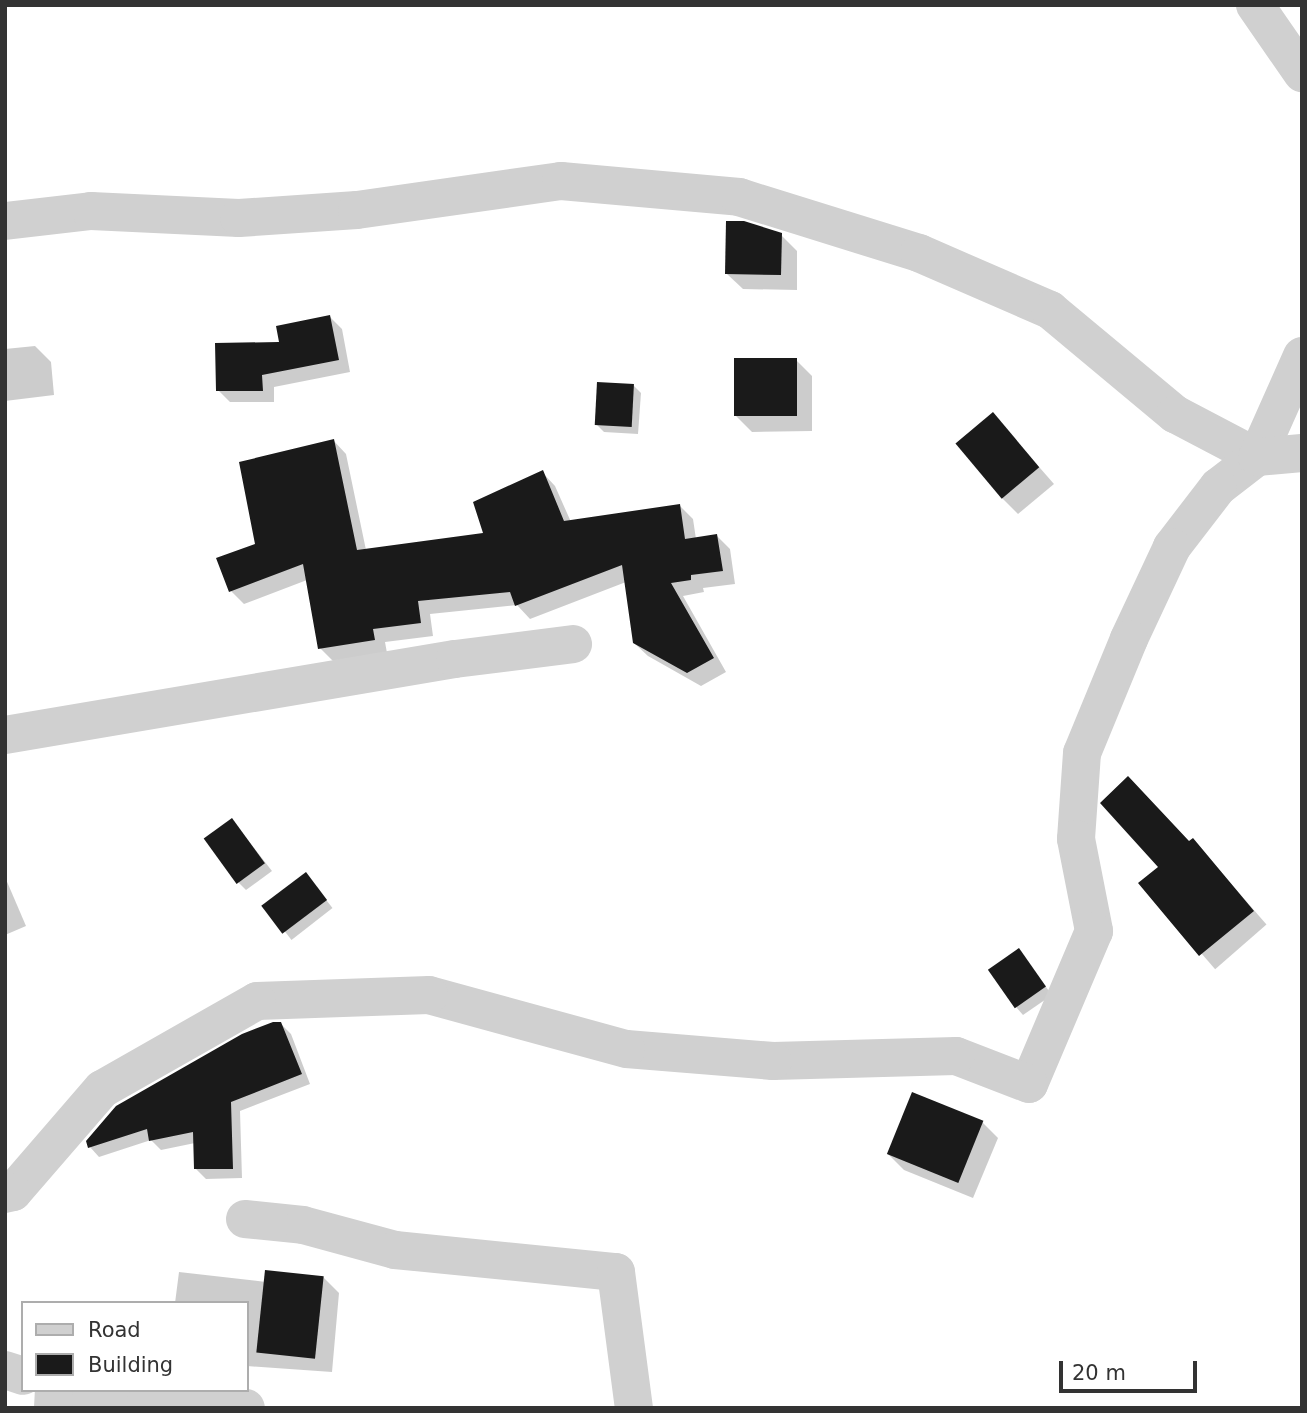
<!DOCTYPE html>
<html>
<head>
<meta charset="utf-8">
<style>
	body { margin:0 }
	#map { position:relative; width:1307px; height:1413px; overflow:hidden; background:#fff; font-family:"DejaVu Sans",sans-serif }
	div>[style] { position:absolute }
	.shadow>* { inset:0; background:#0003; transform-origin:0 0 }
	.building>* { inset:0; background:#1a1a1a; transform-origin:0 0 }
	.street>* { height:38px; margin:-19px; padding:0 19px; transform-origin:19px; border-radius:19px; background:#d0d0d0 }
	span { translate:-50% -50%; white-space:nowrap; text-align:center; line-height:1.15; -webkit-text-stroke:7px #fff; paint-order:stroke }
	.frame { position:absolute; inset:0; border:7px solid #333; pointer-events:none }
	.legend { position:absolute; left:21px; top:1301px; width:228px; height:91px; box-sizing:border-box; background:#fff; border:2px solid #adadad; margin:0; padding:9px 12px; list-style:none; font-size:21px; color:#333 }
	.legend li { display:flex; align-items:center; gap:14px; height:35px }
	.legend b { width:35px; border:2px solid #adadad }
	.scale { position:absolute; left:1059px; top:1361px; width:138px; height:32px; box-sizing:border-box; border:4px solid #333; border-top:0; padding-left:9px; font-size:21px; line-height:24px; white-space:nowrap; color:#333; -webkit-text-stroke:5px #fff; paint-order:stroke }
</style>
</head>
<body>
<div id="map">
	<div class="shadow">
		<div style="clip-path:polygon(781px 235px,797px 251px,797px 290px,743px 289px,727px 274px)"></div>
		<div style="clip-path:polygon(330px 317px,342px 329px,350px 372px,274px 387px,274px 402px,230px 402px,218px 390px,281px 344px)"></div>
		<div style="clip-path:polygon(35px 346px,51px 362px,54px 395px,5px 401px,5px 349px)"></div>
		<div style="clip-path:polygon(796px 360px,812px 376px,812px 431px,752px 432px,736px 416px)"></div>
		<div style="clip-path:polygon(634px 386px,641px 393px,638px 434px,604px 432px,596px 424px)"></div>
		<div style="clip-path:polygon(993px 414px,1054px 484px,1018px 514px,1002px 498px)"></div>
		<div style="clip-path:polygon(333px 440px,346px 454px,366px 550px,485px 535px,542px 472px,555px 486px,571px 522px,680px 506px,693px 519px,696px 539px,717px 536px,730px 549px,735px 584px,703px 588px,704px 592px,683px 596px,726px 672px,701px 686px,648px 656px,634px 643px,626px 582px,530px 619px,517px 605px,430px 614px,433px 636px,385px 642px,387px 653px,333px 661px,320px 648px,307px 580px,244px 604px,231px 591px,257px 545px)"></div>
		<div style="clip-path:polygon(232px 820px,272px 871px,246px 890px,239px 883px)"></div>
		<div style="left:1193px;top:840px;width:112px;height:68px;rotate:49deg"></div>
		<div style="left:306px;top:874px;width:43px;height:52px;rotate:52deg"></div>
		<div style="clip-path:polygon(5px 877px,26px 926px,5px 935px)"></div>
		<div style="clip-path:polygon(1019px 951px,1052px 995px,1023px 1015px,1016px 1007px)"></div>
		<div style="clip-path:polygon(281px 1024px,291px 1034px,310px 1084px,240px 1111px,242px 1178px,206px 1179px,196px 1169px,195px 1143px,161px 1150px,151px 1140px,99px 1157px,90px 1147px)"></div>
		<div style="clip-path:polygon(982px 1122px,998px 1138px,973px 1198px,904px 1170px,888px 1154px)"></div>
		<div style="clip-path:polygon(179px 1272px,266px 1282px,323px 1277px,339px 1293px,332px 1372px,247px 1366px,247px 1303px,175px 1303px)"></div>
	</div>
	<div class="building">
		<div style="clip-path:polygon(726px 221px,744px 221px,782px 233px,781px 275px,725px 274px)"></div>
		<div style="clip-path:polygon(330px 315px,339px 360px,262px 375px,263px 391px,216px 391px,215px 343px,279px 342px,276px 326px)"></div>
		<div style="left:797px;top:358px;width:58px;height:63px;rotate:90deg"></div>
		<div style="left:597px;top:382px;width:37px;height:43px;rotate:3deg"></div>
		<div style="left:993px;top:412px;width:72px;height:49px;rotate:50deg"></div>
		<div style="clip-path:polygon(334px 439px,357px 550px,483px 533px,473px 502px,543px 470px,564px 521px,680px 504px,685px 539px,717px 534px,723px 571px,691px 575px,691px 580px,671px 583px,714px 658px,687px 673px,633px 643px,622px 565px,515px 606px,510px 592px,418px 601px,421px 623px,373px 629px,375px 640px,318px 649px,303px 564px,229px 592px,216px 558px,255px 544px,239px 462px)"></div>
		<div style="clip-path:polygon(1128px 776px,1189px 841px,1193px 838px,1254px 911px,1199px 956px,1138px 883px,1158px 867px,1100px 803px)"></div>
		<div style="left:232px;top:818px;width:56px;height:35px;rotate:54deg"></div>
		<div style="left:306px;top:872px;width:35px;height:56px;rotate:53deg"></div>
		<div style="left:1019px;top:948px;width:47px;height:38px;rotate:55deg"></div>
		<div style="clip-path:polygon(273px 1022px,281px 1022px,302px 1074px,231px 1102px,233px 1169px,194px 1169px,193px 1132px,149px 1141px,147px 1129px,88px 1148px,86px 1141px,116px 1106px,242px 1034px)"></div>
		<div style="left:912px;top:1092px;width:77px;height:67px;rotate:22deg"></div>
		<div style="left:265px;top:1270px;width:59px;height:83px;rotate:6deg"></div>
	</div>
	<div class="street">
		<div style="left:1255px;top:5px;width:83px;rotate:55.3deg"></div>
		<div style="left:5px;top:221px;width:87px;rotate:-6.6deg"></div>
		<div style="left:91px;top:211px;width:148px;rotate:2.7deg"></div>
		<div style="left:239px;top:218px;width:118px;rotate:-3.9deg"></div>
		<div style="left:357px;top:210px;width:206px;rotate:-8.1deg"></div>
		<div style="left:561px;top:181px;width:179px;rotate:5.1deg"></div>
		<div style="left:739px;top:197px;width:189px;rotate:17.3deg"></div>
		<div style="left:919px;top:253px;width:143px;rotate:23.5deg"></div>
		<div style="left:1050px;top:310px;width:163px;rotate:39.8deg"></div>
		<div style="left:1175px;top:414px;width:93px;rotate:27.7deg"></div>
		<div style="left:1257px;top:457px;width:49px;rotate:142.4deg"></div>
		<div style="left:1218px;top:487px;width:76px;rotate:127.5deg"></div>
		<div style="left:1172px;top:547px;width:102px;rotate:115.1deg"></div>
		<div style="left:1129px;top:639px;width:123px;rotate:112.4deg"></div>
		<div style="left:1082px;top:753px;width:86px;rotate:94deg"></div>
		<div style="left:1076px;top:839px;width:94px;rotate:78.9deg"></div>
		<div style="left:1094px;top:931px;width:166px;rotate:113deg"></div>
		<div style="left:1029px;top:1084px;width:78px;rotate:-159deg"></div>
		<div style="left:956px;top:1056px;width:183px;rotate:178.4deg"></div>
		<div style="left:773px;top:1061px;width:147px;rotate:-175.3deg"></div>
		<div style="left:626px;top:1049px;width:204px;rotate:-164.7deg"></div>
		<div style="left:429px;top:995px;width:172px;rotate:178deg"></div>
		<div style="left:257px;top:1001px;width:178px;rotate:150.4deg"></div>
		<div style="left:102px;top:1089px;width:136px;rotate:130.8deg"></div>
		<div style="left:13px;top:1192px;width:8px;rotate:166deg"></div>
		<div style="left:1302px;top:356px;width:111px;rotate:114deg"></div>
		<div style="left:1257px;top:457px;width:45px;rotate:-5.1deg"></div>
		<div style="left:5px;top:735px;width:456px;rotate:-9.6deg"></div>
		<div style="left:455px;top:659px;width:119px;rotate:-7.2deg"></div>
		<div style="left:245px;top:1219px;width:58px;rotate:5.9deg"></div>
		<div style="left:303px;top:1225px;width:95px;rotate:15.2deg"></div>
		<div style="left:395px;top:1250px;width:222px;rotate:5.7deg"></div>
		<div style="left:616px;top:1272px;width:137px;rotate:82.5deg"></div>
		<div style="left:5px;top:1370px;width:19px;rotate:18deg"></div>
		<div style="left:77px;top:1390px;width:70px;rotate:9.9deg"></div>
		<div style="left:146px;top:1402px;width:100px;rotate:3.4deg"></div>
		<div style="left:53px;top:1408px;width:18px;rotate:-87deg"></div>
	</div>
	<div class="frame"></div>
	<ul class="legend">
	<li><b style="height:9px;background:#d0d0d0"></b>Road</li>
	<li><b style="height:19px;background:#1a1a1a"></b>Building</li>
	</ul>
	<div class="scale">20 m</div>
</div>
</body>
</html>
